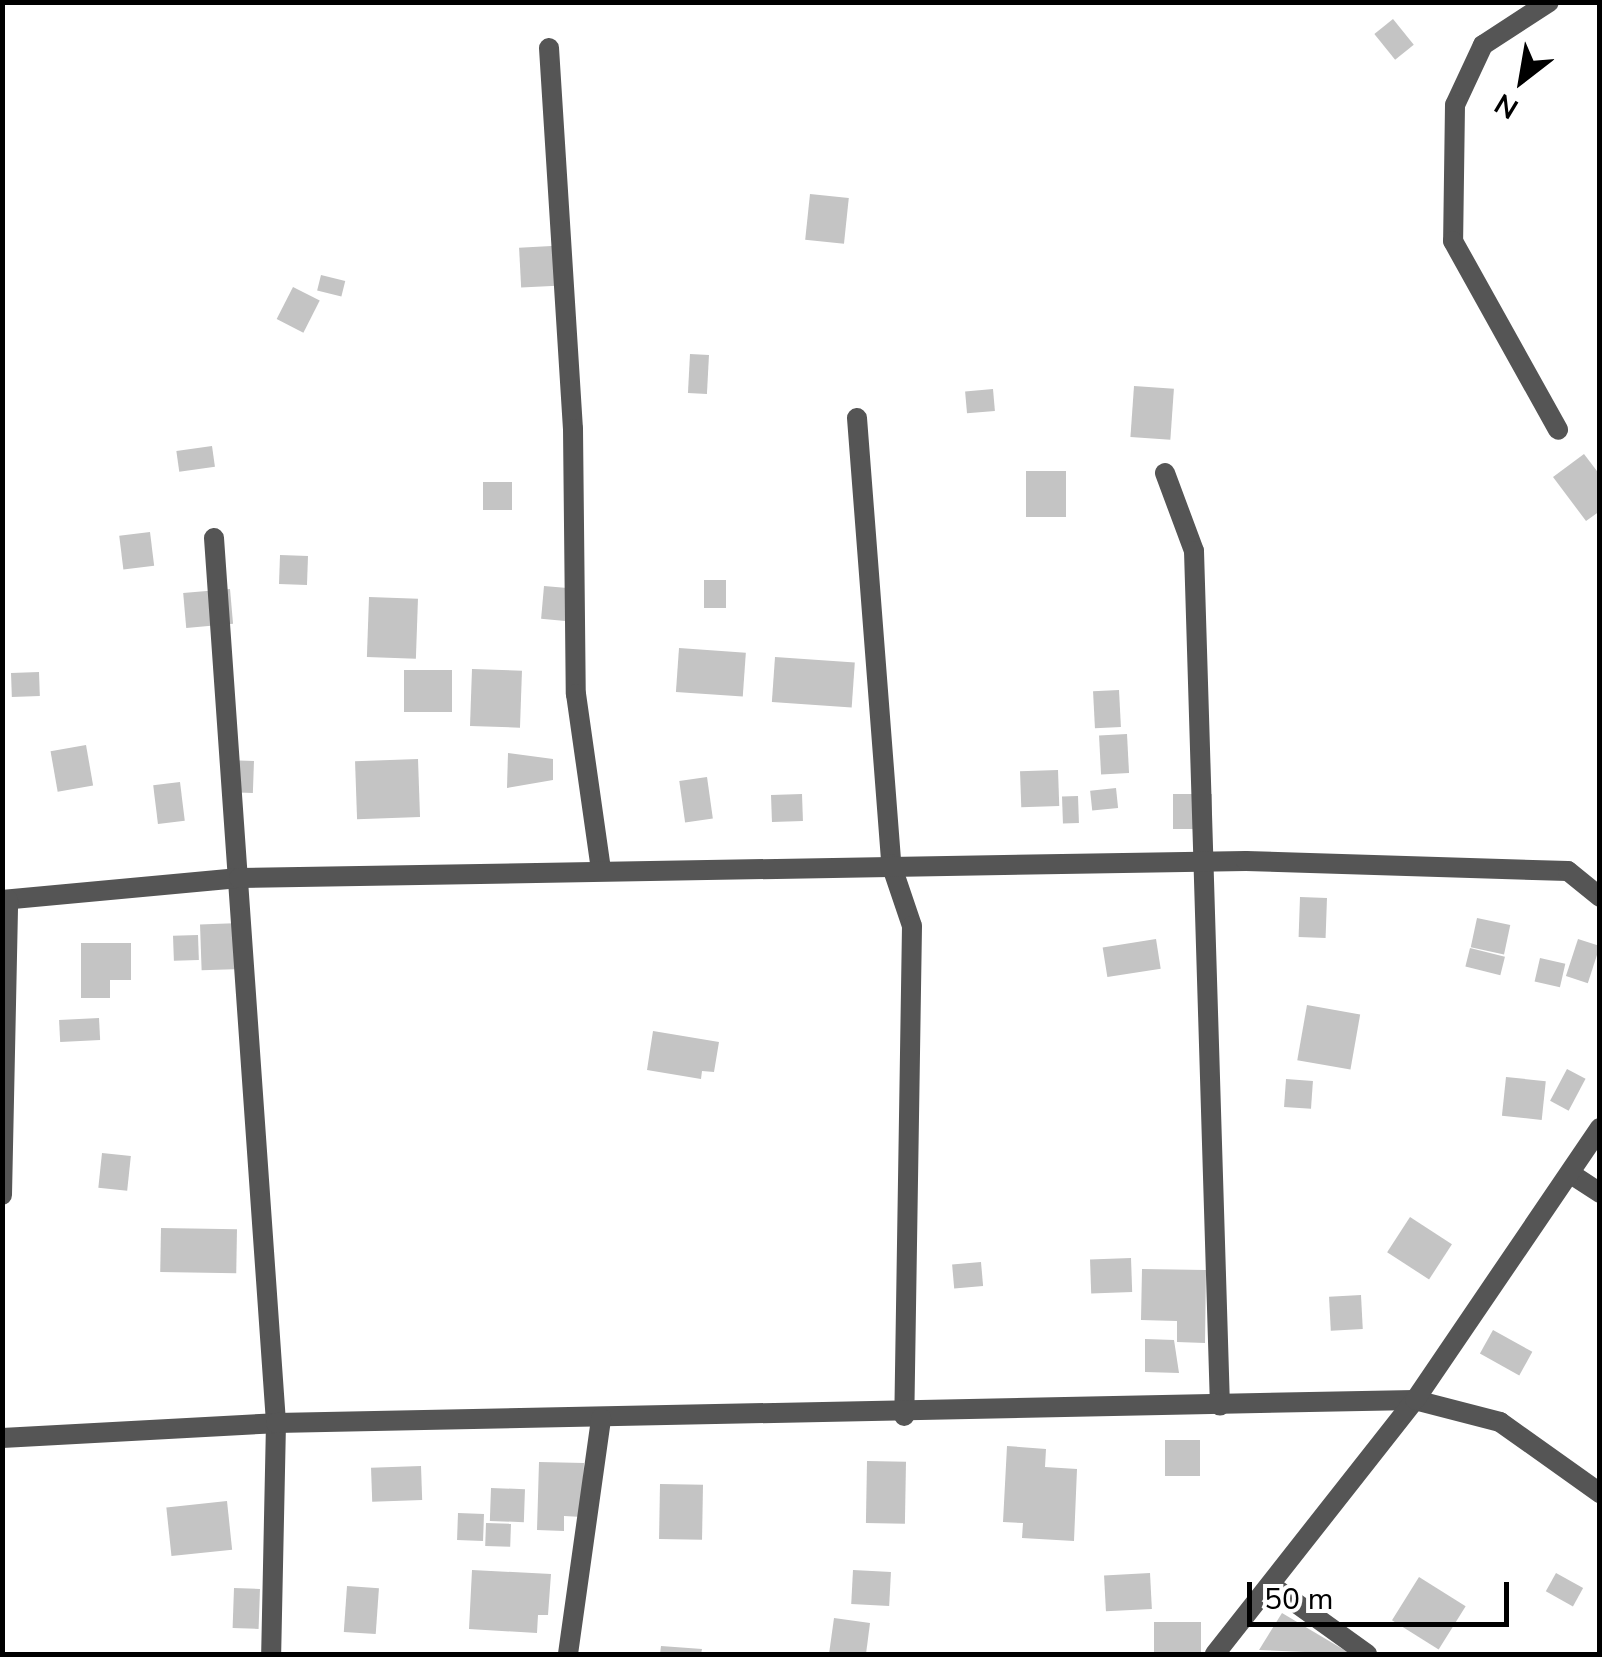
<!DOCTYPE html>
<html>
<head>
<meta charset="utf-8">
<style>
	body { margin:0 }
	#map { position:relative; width:1602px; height:1657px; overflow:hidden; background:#fff; font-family:"Nunito Sans",sans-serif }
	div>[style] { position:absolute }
	.building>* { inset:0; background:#c4c4c4; transform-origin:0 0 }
	.street>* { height:20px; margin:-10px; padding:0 10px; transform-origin:10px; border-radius:10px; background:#555 }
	span { translate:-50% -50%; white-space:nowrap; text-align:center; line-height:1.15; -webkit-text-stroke:8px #fff; paint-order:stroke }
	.frame { position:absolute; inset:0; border:5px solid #000; pointer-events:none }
	.north { position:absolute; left:1472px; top:30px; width:100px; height:100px; -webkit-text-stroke:8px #fff; paint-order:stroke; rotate:211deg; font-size:28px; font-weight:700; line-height:40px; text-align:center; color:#000 }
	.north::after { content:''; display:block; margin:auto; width:35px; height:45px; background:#000; clip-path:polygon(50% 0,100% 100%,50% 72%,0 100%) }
	.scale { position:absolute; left:1247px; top:1582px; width:262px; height:45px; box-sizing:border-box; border:5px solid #000; border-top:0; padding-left:12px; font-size:30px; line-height:35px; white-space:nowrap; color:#000; -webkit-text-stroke:8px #fff; paint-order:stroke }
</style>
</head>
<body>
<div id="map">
	<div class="building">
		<div style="left:1393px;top:19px;width:33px;height:24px;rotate:51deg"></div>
		<div style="left:810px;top:194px;width:39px;height:46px;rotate:6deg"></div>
		<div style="left:570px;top:245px;width:40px;height:51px;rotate:87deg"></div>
		<div style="left:321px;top:275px;width:25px;height:16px;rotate:14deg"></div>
		<div style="left:293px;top:287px;width:30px;height:36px;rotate:27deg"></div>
		<div style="left:690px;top:354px;width:19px;height:39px;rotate:3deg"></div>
		<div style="left:1134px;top:386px;width:40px;height:51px;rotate:4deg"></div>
		<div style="left:993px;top:389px;width:22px;height:28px;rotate:85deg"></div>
		<div style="left:212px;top:446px;width:21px;height:36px;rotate:82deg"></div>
		<div style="clip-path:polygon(1584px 454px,1600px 475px,1600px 511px,1586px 521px,1553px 477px)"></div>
		<div style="left:1026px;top:471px;width:40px;height:46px"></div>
		<div style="left:483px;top:482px;width:29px;height:28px"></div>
		<div style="left:150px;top:532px;width:34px;height:31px;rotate:83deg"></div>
		<div style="left:308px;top:556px;width:29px;height:28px;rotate:92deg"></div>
		<div style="left:704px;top:580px;width:22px;height:28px"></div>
		<div style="left:544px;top:586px;width:35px;height:33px;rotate:5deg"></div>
		<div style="left:230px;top:589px;width:35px;height:47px;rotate:85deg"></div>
		<div style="left:369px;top:597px;width:49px;height:60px;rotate:2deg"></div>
		<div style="left:679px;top:648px;width:67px;height:44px;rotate:4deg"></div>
		<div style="left:775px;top:657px;width:80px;height:45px;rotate:4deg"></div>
		<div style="left:472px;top:669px;width:50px;height:57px;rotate:2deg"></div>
		<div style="left:404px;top:670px;width:48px;height:42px"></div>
		<div style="left:39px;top:672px;width:24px;height:28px;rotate:88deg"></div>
		<div style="left:1119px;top:690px;width:37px;height:26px;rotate:87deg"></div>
		<div style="left:1127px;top:734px;width:39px;height:28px;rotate:87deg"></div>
		<div style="left:86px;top:745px;width:41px;height:36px;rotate:80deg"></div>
		<div style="clip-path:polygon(508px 753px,553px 759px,553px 780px,507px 788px)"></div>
		<div style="left:418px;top:759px;width:58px;height:63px;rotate:88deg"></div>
		<div style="left:225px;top:760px;width:29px;height:32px;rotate:2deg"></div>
		<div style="left:1058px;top:770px;width:36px;height:38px;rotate:88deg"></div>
		<div style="left:707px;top:777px;width:42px;height:28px;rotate:82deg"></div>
		<div style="left:180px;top:782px;width:39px;height:27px;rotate:83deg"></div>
		<div style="left:1116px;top:788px;width:20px;height:26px;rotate:84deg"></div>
		<div style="left:802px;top:794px;width:27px;height:31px;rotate:88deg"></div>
		<div style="left:1173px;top:794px;width:39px;height:35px"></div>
		<div style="left:1078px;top:796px;width:27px;height:16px;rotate:88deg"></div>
		<div style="left:1300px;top:897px;width:27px;height:40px;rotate:2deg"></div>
		<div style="left:1477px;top:918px;width:34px;height:30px;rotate:12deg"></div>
		<div style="left:240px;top:923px;width:46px;height:40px;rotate:88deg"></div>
		<div style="left:198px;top:935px;width:25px;height:25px;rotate:88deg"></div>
		<div style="left:1156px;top:939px;width:30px;height:54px;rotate:81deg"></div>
		<div style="left:1578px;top:939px;width:23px;height:39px;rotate:18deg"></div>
		<div style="clip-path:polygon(81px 943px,131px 943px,131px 980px,110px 980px,110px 998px,81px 998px)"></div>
		<div style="left:1470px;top:948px;width:36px;height:19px;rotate:14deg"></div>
		<div style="left:1540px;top:958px;width:26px;height:24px;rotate:13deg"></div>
		<div style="left:1307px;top:1005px;width:54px;height:56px;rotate:10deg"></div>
		<div style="left:99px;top:1018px;width:22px;height:40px;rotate:87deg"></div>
		<div style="clip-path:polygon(653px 1031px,719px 1042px,714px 1072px,702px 1071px,701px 1079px,647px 1070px)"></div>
		<div style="left:1567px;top:1069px;width:21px;height:36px;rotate:28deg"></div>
		<div style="left:1506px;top:1077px;width:40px;height:39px;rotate:6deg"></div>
		<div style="left:1286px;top:1079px;width:27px;height:28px;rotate:4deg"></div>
		<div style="left:102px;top:1153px;width:29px;height:35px;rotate:6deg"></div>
		<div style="left:1410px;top:1217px;width:50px;height:42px;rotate:33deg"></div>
		<div style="left:161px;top:1228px;width:76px;height:44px;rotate:1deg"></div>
		<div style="left:1131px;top:1258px;width:34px;height:41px;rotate:88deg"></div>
		<div style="left:981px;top:1262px;width:24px;height:29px;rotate:85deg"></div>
		<div style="clip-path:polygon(1142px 1269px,1206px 1270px,1205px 1343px,1177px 1342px,1177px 1321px,1141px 1320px)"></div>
		<div style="left:1361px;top:1295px;width:34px;height:32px;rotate:87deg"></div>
		<div style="left:1493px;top:1330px;width:45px;height:27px;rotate:29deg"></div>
		<div style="clip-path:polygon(1145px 1339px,1174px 1340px,1179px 1373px,1145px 1372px)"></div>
		<div style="left:1165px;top:1440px;width:35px;height:36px"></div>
		<div style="clip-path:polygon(1007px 1446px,1046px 1449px,1045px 1467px,1077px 1469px,1074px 1541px,1022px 1538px,1023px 1523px,1003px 1522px)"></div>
		<div style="left:867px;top:1461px;width:39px;height:62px;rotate:1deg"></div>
		<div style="clip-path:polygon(539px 1462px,584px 1463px,582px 1517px,564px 1516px,564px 1531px,537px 1530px)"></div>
		<div style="left:421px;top:1466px;width:34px;height:50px;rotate:88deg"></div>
		<div style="left:660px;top:1484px;width:43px;height:55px;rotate:1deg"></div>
		<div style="left:491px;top:1488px;width:34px;height:33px;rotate:2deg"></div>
		<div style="left:227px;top:1501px;width:49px;height:61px;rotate:84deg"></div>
		<div style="left:458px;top:1513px;width:26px;height:27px;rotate:2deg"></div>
		<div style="left:486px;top:1523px;width:25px;height:23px;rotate:2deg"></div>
		<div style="clip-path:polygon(472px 1570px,551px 1574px,548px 1615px,538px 1615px,537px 1633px,469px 1629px)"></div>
		<div style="left:853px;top:1570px;width:38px;height:34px;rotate:3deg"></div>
		<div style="left:1150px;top:1573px;width:36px;height:46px;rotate:87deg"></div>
		<div style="left:1556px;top:1573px;width:31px;height:21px;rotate:29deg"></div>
		<div style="left:1419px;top:1577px;width:55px;height:51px;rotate:32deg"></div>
		<div style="left:347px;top:1586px;width:32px;height:46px;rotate:4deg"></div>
		<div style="left:234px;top:1588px;width:26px;height:40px;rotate:2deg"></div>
		<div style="clip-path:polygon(1282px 1613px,1351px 1654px,1259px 1650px)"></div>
		<div style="clip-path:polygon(834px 1618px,870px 1623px,866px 1654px,829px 1654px)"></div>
		<div style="left:1154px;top:1622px;width:47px;height:32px"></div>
		<div style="clip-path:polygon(661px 1646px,702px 1649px,701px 1654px,660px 1654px)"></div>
	</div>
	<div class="street">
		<div style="left:1549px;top:2px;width:79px;rotate:146.9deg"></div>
		<div style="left:1483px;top:45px;width:66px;rotate:115deg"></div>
		<div style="left:1455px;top:105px;width:136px;rotate:90.8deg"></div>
		<div style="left:1453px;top:241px;width:216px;rotate:60.9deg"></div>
		<div style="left:549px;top:48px;width:382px;rotate:86.4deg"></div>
		<div style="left:573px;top:429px;width:265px;rotate:89.4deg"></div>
		<div style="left:576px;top:694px;width:178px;rotate:81.9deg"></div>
		<div style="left:857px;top:418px;width:447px;rotate:85.6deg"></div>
		<div style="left:891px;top:864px;width:65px;rotate:71.3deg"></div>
		<div style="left:912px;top:926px;width:490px;rotate:90.9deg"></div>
		<div style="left:1165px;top:473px;width:83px;rotate:69.6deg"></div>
		<div style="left:1194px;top:551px;width:855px;rotate:88.26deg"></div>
		<div style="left:214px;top:538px;width:887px;rotate:85.99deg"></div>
		<div style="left:276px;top:1423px;width:231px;rotate:91.2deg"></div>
		<div style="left:2px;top:900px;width:238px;rotate:-5.3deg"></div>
		<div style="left:239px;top:878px;width:1007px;rotate:-0.97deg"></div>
		<div style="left:1246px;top:861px;width:322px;rotate:1.8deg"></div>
		<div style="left:1568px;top:871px;width:41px;rotate:39.1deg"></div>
		<div style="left:1571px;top:1174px;width:35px;rotate:33deg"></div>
		<div style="left:2px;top:1195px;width:295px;rotate:-88.8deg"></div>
		<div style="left:2px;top:1438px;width:274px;rotate:-3.1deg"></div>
		<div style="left:276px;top:1423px;width:1139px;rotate:-1.16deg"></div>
		<div style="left:1415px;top:1400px;width:88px;rotate:14.5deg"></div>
		<div style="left:1500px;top:1422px;width:123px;rotate:35.4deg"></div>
		<div style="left:1272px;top:1586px;width:117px;rotate:35.6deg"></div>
		<div style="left:568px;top:1654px;width:238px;rotate:-82deg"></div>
		<div style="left:1215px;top:1654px;width:323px;rotate:-51.8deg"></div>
		<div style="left:1415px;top:1400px;width:329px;rotate:-55.8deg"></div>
	</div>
	<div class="frame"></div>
	<div class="north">N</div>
	<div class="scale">50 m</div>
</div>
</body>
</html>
